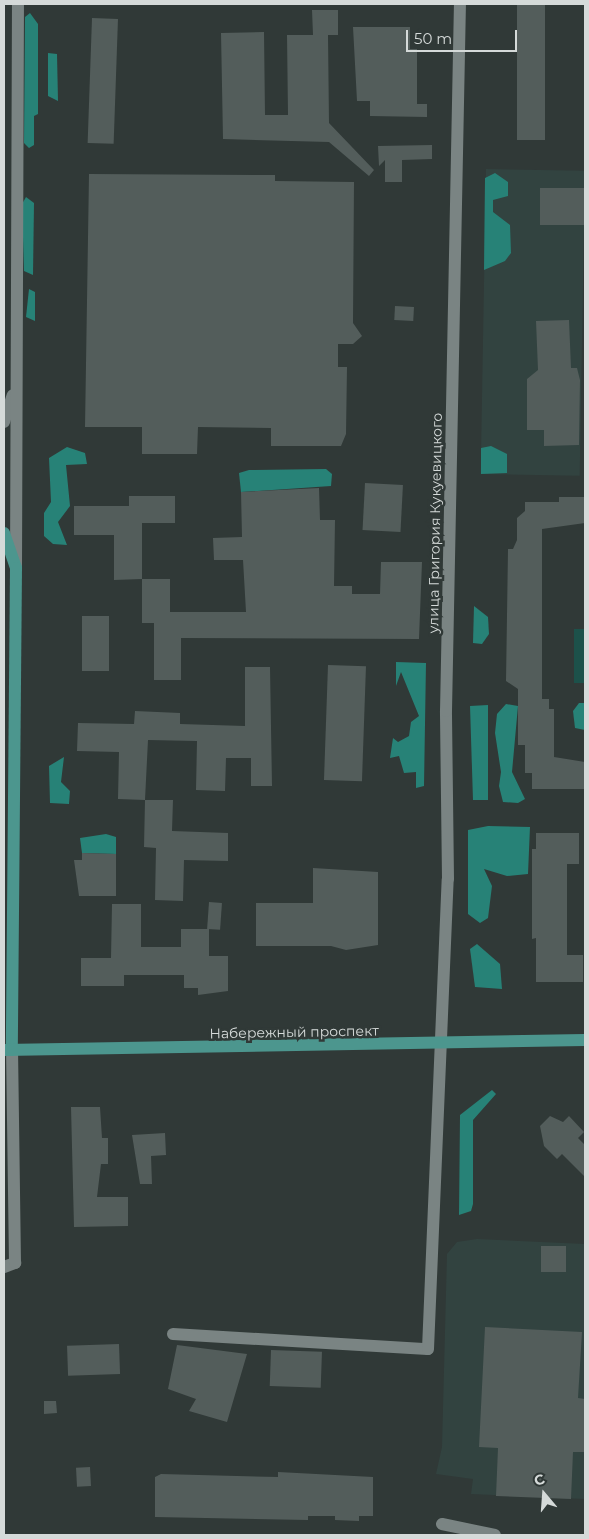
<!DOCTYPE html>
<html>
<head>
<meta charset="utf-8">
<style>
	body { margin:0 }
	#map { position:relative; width:589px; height:1539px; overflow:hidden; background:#303937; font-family:Montserrat,sans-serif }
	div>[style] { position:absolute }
	.built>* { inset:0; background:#324340; transform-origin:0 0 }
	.green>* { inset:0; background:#1c514a; transform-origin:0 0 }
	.forest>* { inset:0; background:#278277 }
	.building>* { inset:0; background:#535d5b; transform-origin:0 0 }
	.minor>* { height:12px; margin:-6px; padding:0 6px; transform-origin:6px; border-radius:6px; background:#7a8483 }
	.major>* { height:12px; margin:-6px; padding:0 6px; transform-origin:6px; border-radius:6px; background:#4c968e }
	span { translate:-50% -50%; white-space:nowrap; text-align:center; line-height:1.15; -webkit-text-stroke:5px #303937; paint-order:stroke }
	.street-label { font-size:14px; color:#d5dad9 }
	.frame { position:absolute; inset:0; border:5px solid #d5dad9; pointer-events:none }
	.north { position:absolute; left:519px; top:1469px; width:50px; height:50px; -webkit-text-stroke:4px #303937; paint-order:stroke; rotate:342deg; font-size:14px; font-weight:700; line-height:20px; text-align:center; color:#d5dad9 }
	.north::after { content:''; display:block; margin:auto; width:18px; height:22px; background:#d5dad9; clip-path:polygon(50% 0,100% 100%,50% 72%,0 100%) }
	.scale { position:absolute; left:406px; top:30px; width:111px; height:22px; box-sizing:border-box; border:2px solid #d5dad9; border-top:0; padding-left:6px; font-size:15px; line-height:18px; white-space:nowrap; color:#d5dad9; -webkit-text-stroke:4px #303937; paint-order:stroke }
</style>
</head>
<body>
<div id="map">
	<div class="built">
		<div style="left:486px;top:169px;width:99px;height:305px;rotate:1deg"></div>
		<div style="clip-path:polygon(477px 1239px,585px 1244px,585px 1499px,471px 1494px,473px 1479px,436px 1474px,442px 1447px,447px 1254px,457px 1242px)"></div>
	</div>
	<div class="green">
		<div style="left:574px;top:629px;width:11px;height:54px"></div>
	</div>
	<div class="forest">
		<div style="clip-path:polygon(30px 13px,38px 24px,38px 114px,34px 116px,34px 145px,29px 148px,24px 143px,25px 17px)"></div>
		<div style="clip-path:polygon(48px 53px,57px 54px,58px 101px,48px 96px)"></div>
		<div style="clip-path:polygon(495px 173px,508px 182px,508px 196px,493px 200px,493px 212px,510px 225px,511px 253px,505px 261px,484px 270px,485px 178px)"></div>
		<div style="clip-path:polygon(26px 197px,34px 203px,33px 275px,24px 271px,22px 204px)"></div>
		<div style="clip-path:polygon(29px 289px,35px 292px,35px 321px,26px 317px)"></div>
		<div style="clip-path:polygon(491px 446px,507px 454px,507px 473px,481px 474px,481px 448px)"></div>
		<div style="clip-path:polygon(67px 447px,85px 453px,87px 464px,66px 465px,70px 506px,58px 522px,67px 545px,53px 544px,44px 536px,44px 513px,51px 502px,49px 458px)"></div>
		<div style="clip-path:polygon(326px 469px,332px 474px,331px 486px,241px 492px,239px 473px,249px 470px)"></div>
		<div style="clip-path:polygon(474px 606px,488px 617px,489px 634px,482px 644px,473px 643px)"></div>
		<div style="clip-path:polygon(396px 662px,426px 663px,424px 786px,416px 788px,416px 772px,404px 773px,399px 756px,390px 758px,393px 738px,398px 742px,409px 736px,411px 722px,419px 716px,401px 672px,396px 686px)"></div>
		<div style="clip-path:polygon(579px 703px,585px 703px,585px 730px,575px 728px,573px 711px)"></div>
		<div style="clip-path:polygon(506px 704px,518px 706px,512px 772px,525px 799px,518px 803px,503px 802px,499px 786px,501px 772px,495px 733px,497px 714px)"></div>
		<div style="clip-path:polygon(488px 705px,488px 800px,473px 800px,470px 706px)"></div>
		<div style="clip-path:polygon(64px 757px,61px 782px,70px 791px,69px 804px,50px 803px,49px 766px)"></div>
		<div style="clip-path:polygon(488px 826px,530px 827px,528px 874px,507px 876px,484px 869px,492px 886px,488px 918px,480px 923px,468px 914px,468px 830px)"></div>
		<div style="clip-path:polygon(106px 834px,116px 837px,116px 854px,82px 853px,80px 838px)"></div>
		<div style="clip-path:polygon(477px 944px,500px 964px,502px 989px,475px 987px,470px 949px)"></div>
		<div style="clip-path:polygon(492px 1090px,496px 1094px,473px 1120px,473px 1204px,471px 1211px,459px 1215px,460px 1115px)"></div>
	</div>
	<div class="building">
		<div style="left:517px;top:4px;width:28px;height:136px"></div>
		<div style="clip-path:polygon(312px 10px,338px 10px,338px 35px,328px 35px,329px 123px,374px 170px,369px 176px,329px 142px,223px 139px,221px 33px,264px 32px,265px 115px,288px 115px,287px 35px,313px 35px)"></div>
		<div style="left:92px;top:18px;width:26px;height:125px;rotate:2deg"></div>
		<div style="clip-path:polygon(353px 27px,410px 27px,410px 49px,417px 49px,417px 104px,427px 104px,427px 117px,370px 116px,370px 101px,357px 101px)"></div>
		<div style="clip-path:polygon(432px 145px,432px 159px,402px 160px,402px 182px,385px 182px,385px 160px,379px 166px,378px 146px)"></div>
		<div style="clip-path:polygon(89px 174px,275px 175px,275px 181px,354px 182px,353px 323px,362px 336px,353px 344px,338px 344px,338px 367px,347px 367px,346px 434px,341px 446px,271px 446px,271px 428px,198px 427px,197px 454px,142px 454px,142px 427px,85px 427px)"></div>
		<div style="left:540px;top:188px;width:45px;height:37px"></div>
		<div style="left:395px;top:306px;width:19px;height:14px;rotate:3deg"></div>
		<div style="clip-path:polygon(569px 320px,571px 368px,577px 368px,580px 380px,579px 445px,544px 446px,544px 430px,527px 430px,527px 379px,538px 370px,536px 321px)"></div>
		<div style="left:365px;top:483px;width:38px;height:47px;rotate:3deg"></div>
		<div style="clip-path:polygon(319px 488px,320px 520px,335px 520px,334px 586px,352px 586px,352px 594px,380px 594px,381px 562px,422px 562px,419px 639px,181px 638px,181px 680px,154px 680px,154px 623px,142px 623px,142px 579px,170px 579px,170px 612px,246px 612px,243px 560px,214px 560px,213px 538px,242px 537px,241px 492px)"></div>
		<div style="clip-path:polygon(129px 496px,175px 496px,175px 523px,142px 523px,142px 579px,114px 580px,114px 535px,74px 535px,74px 506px,129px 506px)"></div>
		<div style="clip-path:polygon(559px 497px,585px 497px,585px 523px,542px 529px,542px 699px,549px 699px,549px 709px,554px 709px,554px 757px,585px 762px,585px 789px,532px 789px,532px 773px,525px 773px,525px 745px,518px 745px,518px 689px,506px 681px,508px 549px,513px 549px,517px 540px,517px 518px,525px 511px,525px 502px,559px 502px)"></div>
		<div style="left:82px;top:616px;width:27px;height:55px"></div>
		<div style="left:328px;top:665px;width:38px;height:115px;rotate:2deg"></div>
		<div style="clip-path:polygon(245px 667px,270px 667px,272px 786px,251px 786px,251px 758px,226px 758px,225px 791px,196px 790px,197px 741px,148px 740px,145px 800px,118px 799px,119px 752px,77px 751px,78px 723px,134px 724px,135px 711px,180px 713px,180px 724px,245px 726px)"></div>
		<div style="clip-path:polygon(145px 800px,173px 800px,172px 831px,228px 833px,228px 861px,184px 860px,183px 901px,155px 900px,156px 848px,144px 847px)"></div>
		<div style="clip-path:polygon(536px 833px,579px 833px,579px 864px,567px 864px,567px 955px,583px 955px,583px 982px,536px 982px,536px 938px,532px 939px,532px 849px,536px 849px)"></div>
		<div style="clip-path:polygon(82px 853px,116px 854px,116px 896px,79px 896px,74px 860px,82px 860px)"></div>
		<div style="clip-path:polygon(313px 868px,378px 872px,378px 945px,346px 950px,331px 946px,256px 946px,256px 903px,313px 903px)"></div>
		<div style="left:209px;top:902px;width:13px;height:27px;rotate:4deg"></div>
		<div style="clip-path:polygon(112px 904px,141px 904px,141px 947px,181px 947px,181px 929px,209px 929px,209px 956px,228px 956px,228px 991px,198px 995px,198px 988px,184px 988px,184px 975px,124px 975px,124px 986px,81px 986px,81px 958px,111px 958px)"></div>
		<div style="clip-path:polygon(71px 1107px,100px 1107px,102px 1138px,108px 1138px,108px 1164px,101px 1164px,97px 1197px,128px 1197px,128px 1226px,74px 1227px)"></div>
		<div style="clip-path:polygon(550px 1116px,563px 1122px,569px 1116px,584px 1132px,578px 1138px,585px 1145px,585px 1177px,562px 1154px,557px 1159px,544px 1146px,540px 1126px)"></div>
		<div style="clip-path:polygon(165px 1133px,166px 1155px,151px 1156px,152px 1184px,140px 1184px,132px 1135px)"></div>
		<div style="left:541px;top:1246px;width:25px;height:26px"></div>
		<div style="clip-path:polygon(485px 1327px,582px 1332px,578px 1398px,585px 1399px,585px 1452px,573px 1452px,571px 1499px,496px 1496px,498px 1448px,479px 1447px)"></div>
		<div style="left:119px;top:1344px;width:30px;height:52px;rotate:88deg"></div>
		<div style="clip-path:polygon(177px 1345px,247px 1354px,227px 1422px,189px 1411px,196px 1399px,168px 1389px)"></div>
		<div style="left:271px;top:1350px;width:51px;height:36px;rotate:2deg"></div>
		<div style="clip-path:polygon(44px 1401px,56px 1401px,57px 1413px,44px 1414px)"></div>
		<div style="left:90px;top:1467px;width:19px;height:14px;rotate:87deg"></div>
		<div style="clip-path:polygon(278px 1472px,373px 1477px,373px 1516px,359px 1516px,359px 1521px,335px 1520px,335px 1516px,308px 1516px,308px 1520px,155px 1517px,155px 1477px,161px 1474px,278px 1477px)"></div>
	</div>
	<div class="minor">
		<div style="left:4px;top:422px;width:28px;rotate:-72deg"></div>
		<div style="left:16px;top:568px;width:564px;rotate:-89.8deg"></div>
		<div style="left:4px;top:1267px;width:12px;rotate:-20deg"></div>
		<div style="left:15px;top:1263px;width:213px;rotate:-90.8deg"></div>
		<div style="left:173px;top:1334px;width:255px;rotate:3.4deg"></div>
		<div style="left:428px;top:1349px;width:470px;rotate:-87.6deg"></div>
		<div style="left:448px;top:879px;width:168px;rotate:-90.7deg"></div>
		<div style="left:446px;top:711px;width:707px;rotate:-88.87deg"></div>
		<div style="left:442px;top:1524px;width:54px;rotate:11.7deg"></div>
	</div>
	<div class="major">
		<div style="left:4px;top:533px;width:37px;rotate:71deg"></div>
		<div style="left:16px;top:568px;width:482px;rotate:90.5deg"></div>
		<div style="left:4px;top:1050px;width:581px;rotate:-0.99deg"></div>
	</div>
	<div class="street-label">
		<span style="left:435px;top:523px;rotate:-89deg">улица Григория Кукуевицкого</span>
		<span style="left:294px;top:1032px;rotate:-1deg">Набережный проспект</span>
	</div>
	<div class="frame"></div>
	<div class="north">С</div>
	<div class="scale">50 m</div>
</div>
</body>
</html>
